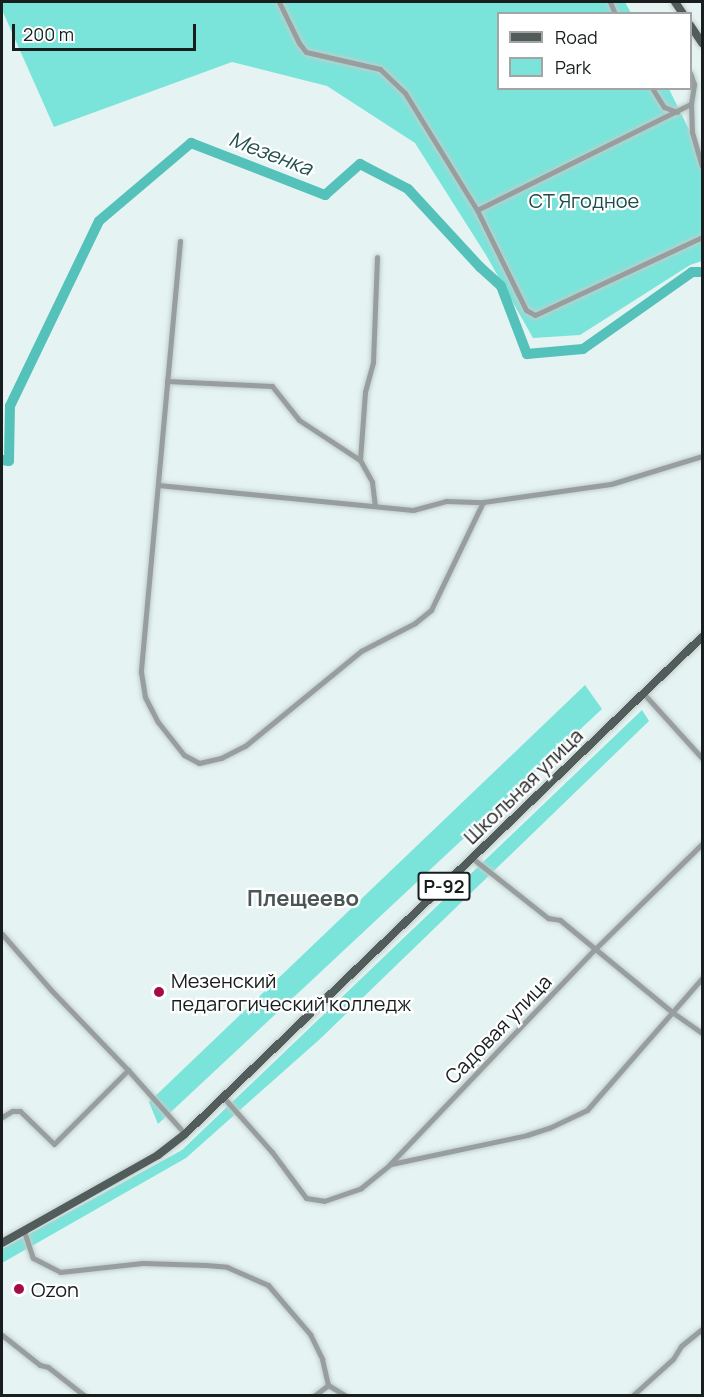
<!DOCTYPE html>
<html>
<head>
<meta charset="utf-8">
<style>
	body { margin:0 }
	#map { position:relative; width:704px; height:1397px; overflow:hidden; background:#e5f4f2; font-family:Manrope,sans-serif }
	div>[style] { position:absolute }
	.green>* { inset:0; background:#7ae4db }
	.river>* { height:10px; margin:-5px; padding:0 5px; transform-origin:5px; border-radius:5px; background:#54c2ba }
	.roads { filter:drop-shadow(0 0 2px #c0cdcc) drop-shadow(0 0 2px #c0cdcc) }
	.street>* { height:5px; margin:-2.5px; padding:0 2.5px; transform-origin:2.5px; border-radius:2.5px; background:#989e9e }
	.primary>* { height:8px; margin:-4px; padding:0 4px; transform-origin:4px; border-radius:4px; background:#515c5b }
	.dots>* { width:16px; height:16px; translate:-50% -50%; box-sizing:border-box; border:3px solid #fff; border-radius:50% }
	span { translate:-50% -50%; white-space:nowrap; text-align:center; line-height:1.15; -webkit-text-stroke:4.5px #fff; paint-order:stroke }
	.shield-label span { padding:2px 4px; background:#fff; border:2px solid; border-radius:4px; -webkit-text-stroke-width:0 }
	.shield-label { font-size:18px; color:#181d1d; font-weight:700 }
	.park-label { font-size:20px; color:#1b4c48 }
	.street-label { font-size:20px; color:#181d1d }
	.poi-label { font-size:20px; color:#181d1d }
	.left { translate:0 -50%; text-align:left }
	.water-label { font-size:21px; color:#22524e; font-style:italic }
	.quarter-label { font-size:22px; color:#495654; font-weight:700 }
	.frame { position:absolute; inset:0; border:3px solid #181d1d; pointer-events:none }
	.legend { position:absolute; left:497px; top:12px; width:195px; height:78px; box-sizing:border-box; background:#fff; border:2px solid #a3a5a5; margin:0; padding:8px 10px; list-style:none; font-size:18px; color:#181d1d }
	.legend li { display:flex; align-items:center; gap:12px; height:30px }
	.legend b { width:30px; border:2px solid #a3a5a5 }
	.scale { position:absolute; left:12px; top:24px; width:184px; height:27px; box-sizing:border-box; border:3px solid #181d1d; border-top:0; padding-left:8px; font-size:18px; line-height:21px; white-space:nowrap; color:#181d1d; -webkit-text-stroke:4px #fff; paint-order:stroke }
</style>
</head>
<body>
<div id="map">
	<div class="green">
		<div style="clip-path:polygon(2px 2px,625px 2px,631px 13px,498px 14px,498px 88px,669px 89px,702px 156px,702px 261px,690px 265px,580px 335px,533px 338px,486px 255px,415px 143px,327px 86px,232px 62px,54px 127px,2px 10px)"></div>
		<div style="clip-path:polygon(585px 685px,602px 709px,158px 1124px,149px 1102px)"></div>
		<div style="clip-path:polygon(642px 710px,649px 721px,320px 1039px,186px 1158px,2px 1263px,2px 1249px,182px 1150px)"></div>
	</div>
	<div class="river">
		<div style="left:2px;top:460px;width:7px;rotate:8deg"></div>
		<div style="left:9px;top:461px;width:55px;rotate:-89deg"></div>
		<div style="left:10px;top:406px;width:205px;rotate:-64.3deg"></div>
		<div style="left:99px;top:221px;width:121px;rotate:-40.3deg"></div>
		<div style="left:191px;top:143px;width:144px;rotate:21.2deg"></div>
		<div style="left:325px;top:195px;width:47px;rotate:-41.5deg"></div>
		<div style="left:360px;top:164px;width:54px;rotate:27.5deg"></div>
		<div style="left:408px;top:189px;width:106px;rotate:47.3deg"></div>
		<div style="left:480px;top:267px;width:28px;rotate:42deg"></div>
		<div style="left:501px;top:286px;width:73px;rotate:69.1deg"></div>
		<div style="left:527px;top:354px;width:56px;rotate:-5.1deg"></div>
		<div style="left:583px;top:349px;width:133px;rotate:-35.2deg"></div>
		<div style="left:692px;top:272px;width:10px"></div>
	</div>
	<div class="roads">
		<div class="street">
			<div style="left:279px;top:2px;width:46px;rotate:64deg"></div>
			<div style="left:299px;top:43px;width:11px;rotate:52deg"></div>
			<div style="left:306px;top:52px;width:76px;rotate:12.9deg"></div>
			<div style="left:380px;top:69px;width:35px;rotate:44deg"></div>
			<div style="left:405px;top:93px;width:137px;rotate:58.4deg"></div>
			<div style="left:477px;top:210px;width:239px;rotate:-26.4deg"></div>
			<div style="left:691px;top:104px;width:20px;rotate:-81deg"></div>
			<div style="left:694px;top:84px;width:12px;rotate:-110deg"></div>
			<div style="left:610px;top:2px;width:13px;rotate:67deg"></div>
			<div style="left:652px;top:88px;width:22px;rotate:58deg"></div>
			<div style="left:664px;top:107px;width:14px;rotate:21deg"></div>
			<div style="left:691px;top:104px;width:28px;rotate:88deg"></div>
			<div style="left:692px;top:132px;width:35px;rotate:74deg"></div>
			<div style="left:477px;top:210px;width:111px;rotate:63.9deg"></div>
			<div style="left:526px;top:310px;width:10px;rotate:29deg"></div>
			<div style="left:535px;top:315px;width:184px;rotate:-25deg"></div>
			<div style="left:180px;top:241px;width:433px;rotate:95.2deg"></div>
			<div style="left:141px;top:672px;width:25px;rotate:81deg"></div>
			<div style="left:145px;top:697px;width:28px;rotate:63deg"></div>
			<div style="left:158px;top:722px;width:42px;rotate:51.8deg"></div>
			<div style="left:184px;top:755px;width:17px;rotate:28deg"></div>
			<div style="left:199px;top:763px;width:23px;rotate:-13deg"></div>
			<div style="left:221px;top:758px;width:27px;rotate:-27deg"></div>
			<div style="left:245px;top:746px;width:150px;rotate:-39.3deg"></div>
			<div style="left:361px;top:651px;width:61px;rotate:-27.4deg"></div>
			<div style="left:415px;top:623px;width:21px;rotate:-39deg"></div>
			<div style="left:431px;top:610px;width:120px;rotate:-64.3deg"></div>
			<div style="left:167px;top:381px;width:105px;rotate:2.7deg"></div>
			<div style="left:272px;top:386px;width:43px;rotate:51.5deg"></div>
			<div style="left:299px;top:420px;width:73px;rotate:33.3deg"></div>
			<div style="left:360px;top:460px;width:25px;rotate:61deg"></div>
			<div style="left:372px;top:482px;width:23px;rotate:83deg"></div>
			<div style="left:360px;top:460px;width:68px;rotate:-85.8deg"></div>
			<div style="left:365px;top:392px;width:31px;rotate:-75deg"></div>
			<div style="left:373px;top:362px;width:105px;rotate:-87.8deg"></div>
			<div style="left:158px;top:485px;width:256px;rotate:5.6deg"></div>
			<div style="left:413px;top:510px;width:34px;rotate:-15deg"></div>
			<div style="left:446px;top:501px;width:37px;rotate:2deg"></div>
			<div style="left:483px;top:502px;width:129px;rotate:-8deg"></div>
			<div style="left:611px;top:484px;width:95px;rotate:-17.1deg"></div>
			<div style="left:643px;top:693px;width:88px;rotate:47.8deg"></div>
			<div style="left:472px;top:858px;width:97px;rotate:38.3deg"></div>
			<div style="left:548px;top:918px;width:12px;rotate:9deg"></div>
			<div style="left:560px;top:920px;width:145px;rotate:39.4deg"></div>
			<div style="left:672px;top:1012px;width:37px;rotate:35deg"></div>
			<div style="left:2px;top:934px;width:74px;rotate:48.8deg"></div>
			<div style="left:51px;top:990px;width:111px;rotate:46.1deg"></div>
			<div style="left:224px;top:1098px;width:72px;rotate:48.4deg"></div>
			<div style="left:272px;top:1152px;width:57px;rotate:53.5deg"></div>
			<div style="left:306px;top:1198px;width:18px;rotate:9deg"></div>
			<div style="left:324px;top:1201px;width:39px;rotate:-19deg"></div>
			<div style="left:361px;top:1188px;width:36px;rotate:-39deg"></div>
			<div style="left:389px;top:1165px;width:298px;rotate:-46.4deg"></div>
			<div style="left:595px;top:949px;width:150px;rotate:-44.5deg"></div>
			<div style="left:2px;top:1117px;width:12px;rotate:-31deg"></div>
			<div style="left:12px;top:1111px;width:8px"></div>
			<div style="left:20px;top:1111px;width:47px;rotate:44.1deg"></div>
			<div style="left:54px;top:1144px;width:105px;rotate:-45deg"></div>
			<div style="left:128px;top:1070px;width:86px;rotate:48.3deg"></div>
			<div style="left:391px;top:1164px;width:139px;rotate:-12deg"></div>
			<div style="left:527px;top:1135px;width:23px;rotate:-18deg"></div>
			<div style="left:549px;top:1128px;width:42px;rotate:-25.3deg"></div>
			<div style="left:587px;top:1110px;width:175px;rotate:-48.9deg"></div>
			<div style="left:24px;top:1231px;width:28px;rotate:72deg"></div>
			<div style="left:33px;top:1258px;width:30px;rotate:27deg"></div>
			<div style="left:60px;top:1272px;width:83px;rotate:-6.2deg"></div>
			<div style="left:143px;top:1263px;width:63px;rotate:1.8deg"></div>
			<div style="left:206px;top:1265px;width:21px;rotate:5deg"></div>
			<div style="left:227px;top:1267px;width:45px;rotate:23.7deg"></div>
			<div style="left:268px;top:1285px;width:65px;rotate:49.4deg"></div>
			<div style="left:310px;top:1334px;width:28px;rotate:64deg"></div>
			<div style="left:322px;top:1359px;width:27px;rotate:77deg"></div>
			<div style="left:328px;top:1385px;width:21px;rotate:31deg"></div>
			<div style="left:2px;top:1335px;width:48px;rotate:38.3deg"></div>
			<div style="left:40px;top:1365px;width:8px;rotate:14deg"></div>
			<div style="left:48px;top:1367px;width:47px;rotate:38.1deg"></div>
			<div style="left:314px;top:1396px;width:18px;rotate:-38deg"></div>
			<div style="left:632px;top:1396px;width:55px;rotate:-42.1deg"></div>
			<div style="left:673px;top:1359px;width:15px;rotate:-58deg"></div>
			<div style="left:681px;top:1346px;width:27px;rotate:-39deg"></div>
		</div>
		<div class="primary">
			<div style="left:675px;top:2px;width:14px;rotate:56deg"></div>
			<div style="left:690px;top:25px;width:22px;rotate:56deg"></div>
			<div style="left:2px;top:1243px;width:179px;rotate:-29.4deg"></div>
			<div style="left:158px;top:1155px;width:34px;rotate:-38deg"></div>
			<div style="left:185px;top:1134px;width:717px;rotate:-43.87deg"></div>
		</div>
	</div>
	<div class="dots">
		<div style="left:159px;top:992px;background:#a40c45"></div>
		<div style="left:19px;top:1289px;background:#a40c45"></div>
	</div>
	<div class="shield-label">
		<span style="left:444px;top:886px">Р-92</span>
	</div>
	<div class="park-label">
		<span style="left:584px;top:200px">СТ Ягодное</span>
	</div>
	<div class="street-label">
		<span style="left:523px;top:786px;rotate:-44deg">Школьная улица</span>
		<span style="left:498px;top:1029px;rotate:-46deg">Садовая улица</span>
	</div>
	<div class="poi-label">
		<span class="left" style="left:171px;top:992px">Мезенский<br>педагогический колледж</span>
		<span class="left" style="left:31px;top:1289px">Ozon</span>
	</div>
	<div class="water-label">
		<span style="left:271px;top:153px;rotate:21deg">Мезенка</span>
	</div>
	<div class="quarter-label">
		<span style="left:303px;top:899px">Плещеево</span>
	</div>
	<div class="frame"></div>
	<ul class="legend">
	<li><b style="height:8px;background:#515c5b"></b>Road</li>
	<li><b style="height:16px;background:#7ae4db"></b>Park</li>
	</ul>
	<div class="scale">200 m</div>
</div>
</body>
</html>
